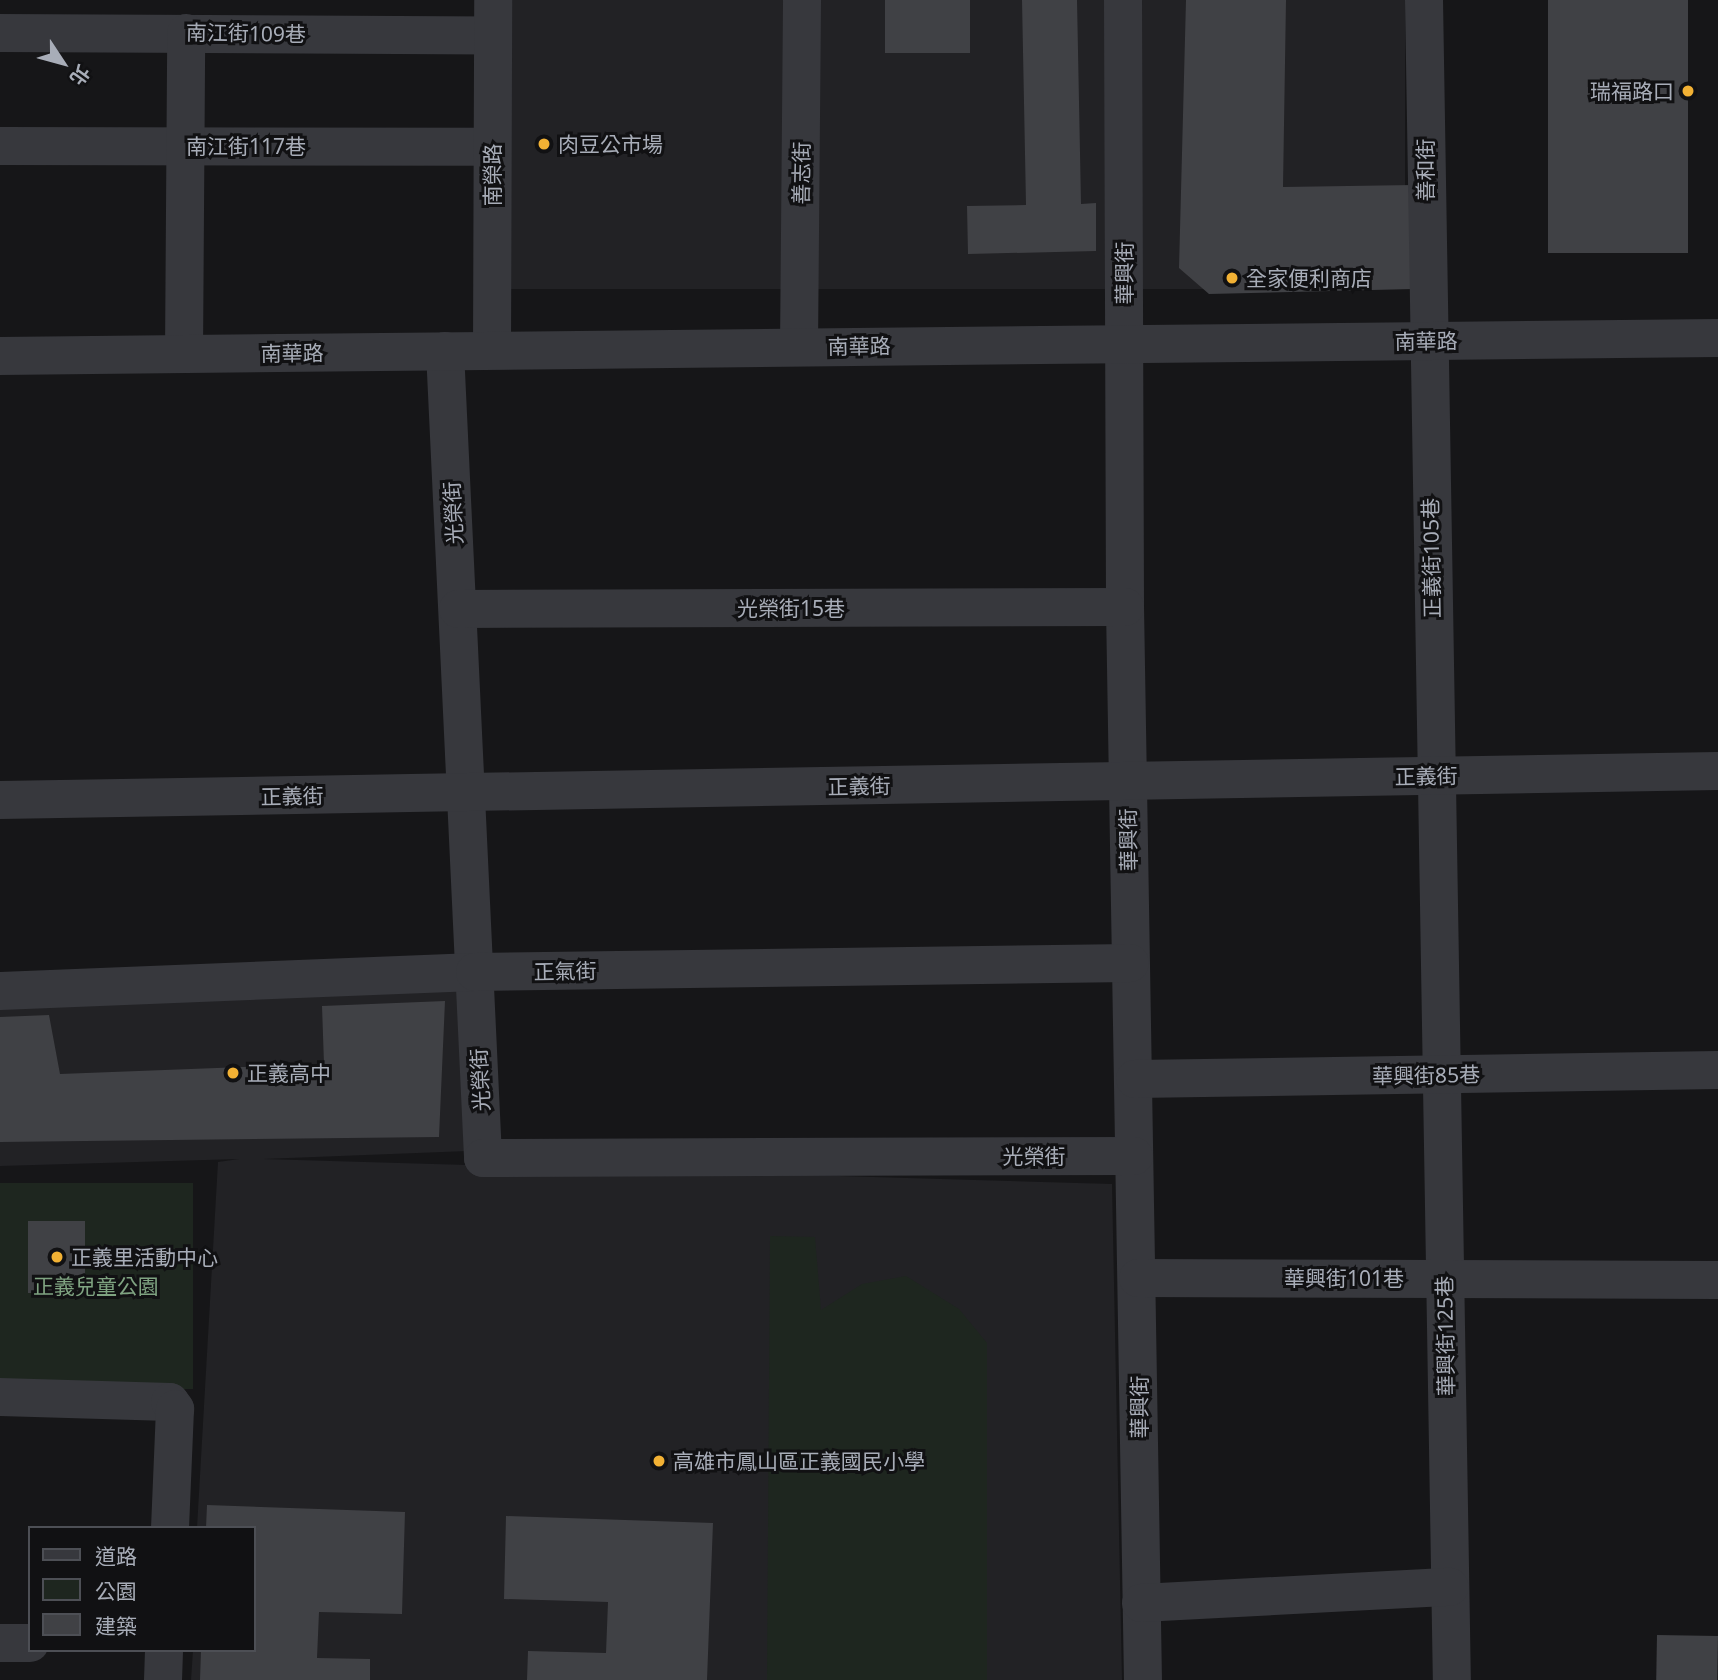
<!DOCTYPE html>
<html>
<head>
<meta charset="utf-8">
<style>
	body { margin:0 }
	#map { position:relative; width:1718px; height:1680px; overflow:hidden; background:#161618; font-family:"Noto Sans","Noto Sans TC",sans-serif }
	div>[style] { position:absolute }
	.built>* { inset:0; background:#222225; transform-origin:0 0 }
	.green>* { inset:0; background:#1e261f; transform-origin:0 0 }
	.building>* { inset:0; background:#404145; transform-origin:0 0 }
	.minor>* { height:38px; margin:-19px; padding:0 19px; transform-origin:19px; border-radius:19px; background:#37383d }
	.dots>* { width:19px; height:19px; translate:-50% -50%; box-sizing:border-box; border:4px solid #111113; border-radius:50% }
	span { translate:-50% -50%; white-space:nowrap; text-align:center; line-height:1.15; -webkit-text-stroke:6px #111113; paint-order:stroke }
	.street-label { font-size:21px; color:#a8adb8 }
	.poi-label { font-size:21px; color:#a8adb8 }
	.right { translate:-100% -50%; text-align:right }
	.left { translate:0 -50%; text-align:left }
	.park-label { font-size:21px; color:#7fa381 }
	.legend { position:absolute; left:28px; top:1526px; width:228px; height:126px; box-sizing:border-box; background:#111113; border:2px solid #4d4f55; margin:0; padding:9px 12px; list-style:none; font-size:21px; color:#a8adb8 }
	.legend li { display:flex; align-items:center; gap:14px; height:35px }
	.legend b { width:35px; border:2px solid #4d4f55 }
	.north { position:absolute; left:28px; top:28px; width:70px; height:70px; -webkit-text-stroke:5px #111113; paint-order:stroke; rotate:126deg; font-size:19px; font-weight:700; line-height:28px; text-align:center; color:#a8adb8 }
	.north::after { content:''; display:block; margin:auto; width:24px; height:32px; background:#a8adb8; clip-path:polygon(50% 0,100% 100%,50% 72%,0 100%) }
</style>
</head>
<body>
<div id="map">
	<div class="built">
		<div style="left:493px;top:0;width:912px;height:289px"></div>
		<div style="clip-path:polygon(463px 988px,468px 1151px,263px 1159px,1112px 1184px,1122px 1680px,191px 1680px,193px 1650px,254px 1650px,254px 1528px,197px 1528px,218px 1162px,239px 1159px,0 1166px,0 995px)"></div>
	</div>
	<div class="green">
		<div style="left:0;top:1183px;width:193px;height:206px"></div>
		<div style="clip-path:polygon(770px 1236px,815px 1237px,821px 1310px,862px 1284px,906px 1276px,959px 1309px,987px 1343px,987px 1680px,767px 1680px)"></div>
	</div>
	<div class="building">
		<div style="left:885px;top:0;width:85px;height:53px"></div>
		<div style="clip-path:polygon(1022px 0,1077px 0,1081px 204px,1096px 203px,1096px 251px,968px 254px,967px 206px,1026px 205px)"></div>
		<div style="clip-path:polygon(1186px 0,1286px 0,1283px 187px,1413px 185px,1413px 289px,1209px 294px,1179px 268px)"></div>
		<div style="left:1548px;top:0;width:140px;height:253px"></div>
		<div style="clip-path:polygon(445px 1001px,439px 1137px,0 1142px,0 1017px,49px 1015px,60px 1074px,324px 1064px,322px 1006px)"></div>
		<div style="left:28px;top:1221px;width:57px;height:72px"></div>
		<div style="clip-path:polygon(207px 1505px,405px 1512px,402px 1614px,319px 1612px,317px 1658px,370px 1659px,370px 1680px,200px 1680px,201px 1650px,254px 1650px,254px 1528px,206px 1528px)"></div>
		<div style="clip-path:polygon(506px 1516px,713px 1523px,707px 1680px,527px 1680px,528px 1651px,606px 1653px,608px 1602px,504px 1599px)"></div>
		<div style="left:1657px;top:1635px;width:61px;height:45px;rotate:1deg"></div>
	</div>
	<div class="minor">
		<div style="left:1123px;top:0;width:607px;rotate:89.81deg"></div>
		<div style="left:1125px;top:607px;width:1073px;rotate:89.04deg"></div>
		<div style="left:1424px;top:0;width:1680px;rotate:89.05deg"></div>
		<div style="left:0;top:33px;width:493px;rotate:0.3deg"></div>
		<div style="left:0;top:146px;width:492px;rotate:0.1deg"></div>
		<div style="left:799px;top:347px;width:347px;rotate:-89.5deg"></div>
		<div style="left:492px;top:350px;width:350px;rotate:-89.8deg"></div>
		<div style="left:445px;top:351px;width:808px;rotate:87.3deg"></div>
		<div style="left:483px;top:1158px;width:651px;rotate:-0.18deg"></div>
		<div style="left:184px;top:354px;width:321px;rotate:-89.6deg"></div>
		<div style="left:0;top:356px;width:1718px;rotate:-0.6deg"></div>
		<div style="left:458px;top:609px;width:667px;rotate:-0.17deg"></div>
		<div style="left:0;top:800px;width:1718px;rotate:-0.97deg"></div>
		<div style="left:0;top:991px;width:475px;rotate:-2.3deg"></div>
		<div style="left:475px;top:972px;width:655px;rotate:-0.79deg"></div>
		<div style="left:1135px;top:1079px;width:583px;rotate:-0.88deg"></div>
		<div style="left:1138px;top:1278px;width:580px;rotate:0.2deg"></div>
		<div style="left:0;top:1397px;width:170px;rotate:1.7deg"></div>
		<div style="left:170px;top:1402px;width:9px;rotate:54deg"></div>
		<div style="left:175px;top:1409px;width:119px;rotate:92.4deg"></div>
		<div style="left:1141px;top:1603px;width:309px;rotate:-3deg"></div>
		<div style="left:0;top:1643px;width:30px"></div>
		<div style="left:163px;top:1680px;width:30px;rotate:-88deg"></div>
	</div>
	<div class="dots">
		<div style="left:1688px;top:91px;background:#f2b134"></div>
		<div style="left:544px;top:144px;background:#f2b134"></div>
		<div style="left:1232px;top:278px;background:#f2b134"></div>
		<div style="left:233px;top:1073px;background:#f2b134"></div>
		<div style="left:57px;top:1257px;background:#f2b134"></div>
		<div style="left:659px;top:1461px;background:#f2b134"></div>
	</div>
	<div class="street-label">
		<span style="left:246px;top:33px;rotate:1deg">南江街109巷</span>
		<span style="left:246px;top:146px">南江街117巷</span>
		<span style="left:1425px;top:170px;rotate:-90deg">善和街</span>
		<span style="left:801px;top:173px;rotate:-89deg">善志街</span>
		<span style="left:492px;top:175px;rotate:-90deg">南榮路</span>
		<span style="left:1124px;top:273px;rotate:-90deg">華興街</span>
		<span style="left:1426px;top:341px;rotate:-1deg">南華路</span>
		<span style="left:859px;top:346px;rotate:-1deg">南華路</span>
		<span style="left:292px;top:353px;rotate:-1deg">南華路</span>
		<span style="left:453px;top:513px;rotate:-93deg">光榮街</span>
		<span style="left:1431px;top:558px;rotate:-91deg">正義街105巷</span>
		<span style="left:791px;top:608px">光榮街15巷</span>
		<span style="left:1426px;top:776px;rotate:-1deg">正義街</span>
		<span style="left:859px;top:786px;rotate:-1deg">正義街</span>
		<span style="left:292px;top:796px;rotate:-1deg">正義街</span>
		<span style="left:1128px;top:840px;rotate:-91deg">華興街</span>
		<span style="left:565px;top:971px;rotate:-1deg">正氣街</span>
		<span style="left:1426px;top:1075px;rotate:-1deg">華興街85巷</span>
		<span style="left:480px;top:1080px;rotate:-93deg">光榮街</span>
		<span style="left:1034px;top:1156px">光榮街</span>
		<span style="left:1344px;top:1278px">華興街101巷</span>
		<span style="left:1445px;top:1336px;rotate:-91deg">華興街125巷</span>
		<span style="left:1139px;top:1407px;rotate:-90deg">華興街</span>
	</div>
	<div class="poi-label">
		<span class="right" style="left:1674px;top:91px">瑞福路口</span>
		<span class="left" style="left:558px;top:144px">肉豆公市場</span>
		<span class="left" style="left:1246px;top:278px">全家便利商店</span>
		<span class="left" style="left:247px;top:1073px">正義高中</span>
		<span class="left" style="left:71px;top:1257px">正義里活動中心</span>
		<span class="left" style="left:673px;top:1461px">高雄市鳳山區正義國民小學</span>
	</div>
	<div class="park-label">
		<span style="left:96px;top:1286px">正義兒童公園</span>
	</div>
	<ul class="legend">
	<li><b style="height:9px;background:#37383d"></b>道路</li>
	<li><b style="height:19px;background:#1e261f"></b>公園</li>
	<li><b style="height:19px;background:#404145"></b>建築</li>
	</ul>
	<div class="north">北</div>
</div>
</body>
</html>
